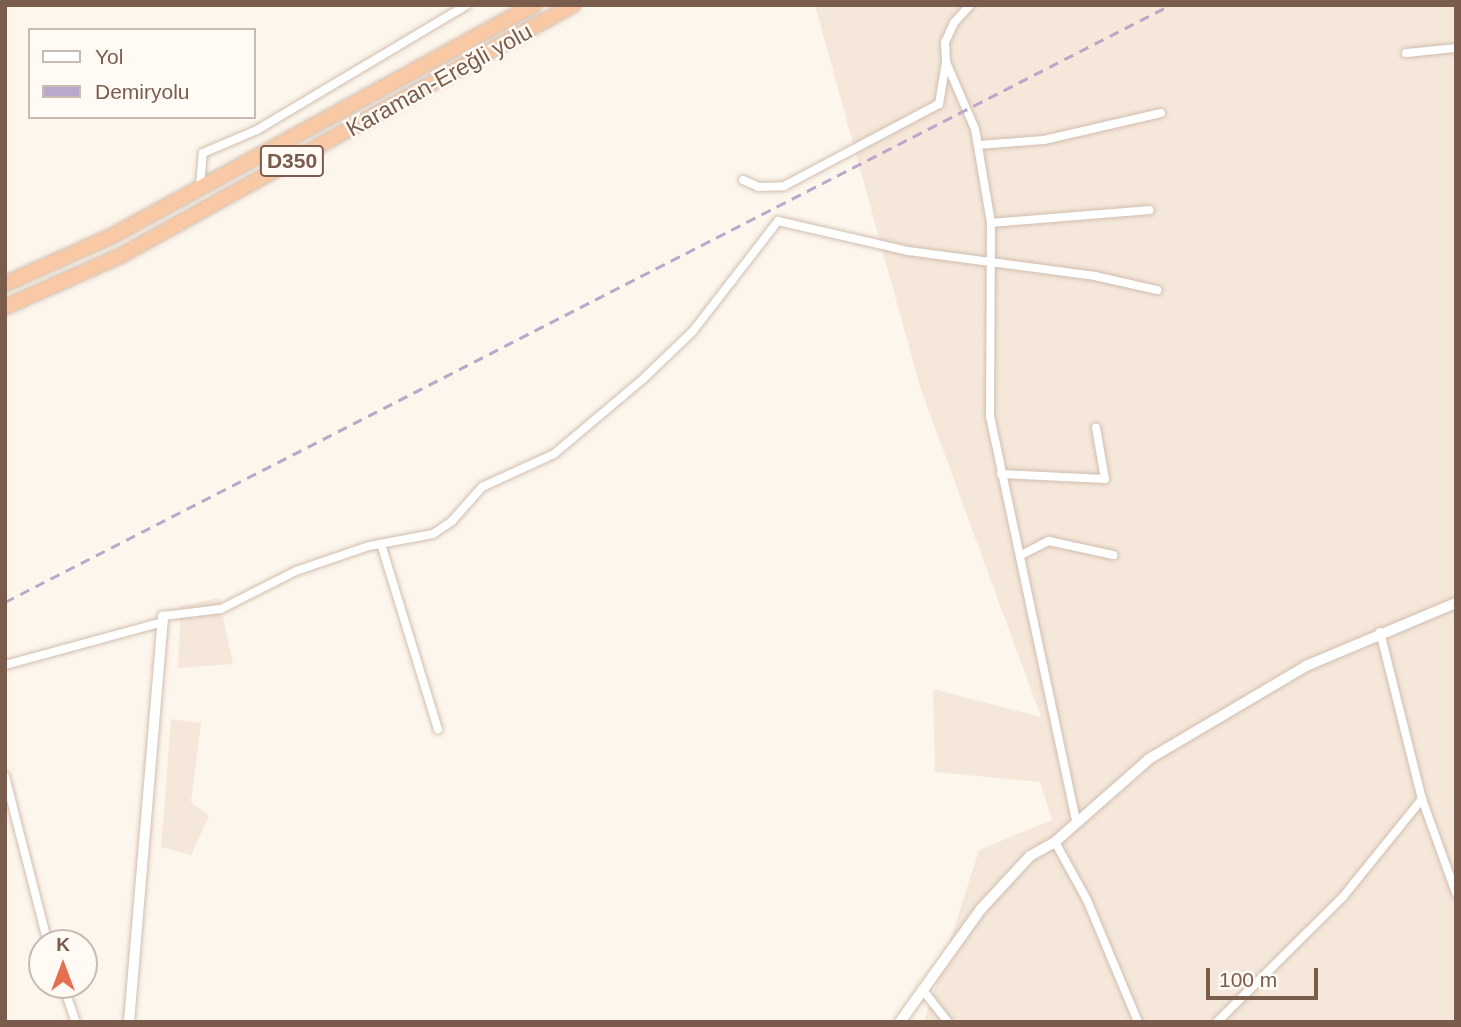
<!DOCTYPE html>
<html>
<head>
<meta charset="utf-8">
<style>
	body { margin:0 }
	#map { position:relative; width:1461px; height:1027px; overflow:hidden; background:#fdf6ec; font-family:Arial,sans-serif }
	div>[style] { position:absolute }
	.residential>* { inset:0; background:#f5e8da }
	.roads { filter:drop-shadow(0 0 2px #d1beb0) drop-shadow(0 0 2px #d1beb0) }
	.minor>* { height:8px; margin:-4px; padding:0 4px; transform-origin:4px; border-radius:4px; background:#fff }
	.tertiary>* { height:10px; margin:-5px; padding:0 5px; transform-origin:5px; border-radius:5px; background:#fff }
	.trunk>* { height:14px; margin:-7px; padding:0 7px; transform-origin:7px; border-radius:7px; background:#f9c8a4 }
	.rail>* { height:2.5px; margin-top:-1.25px; transform-origin:0; background:repeating-linear-gradient(90deg,#b9a8c9 0 10px,transparent 0 17px) }
	span { translate:-50% -50%; white-space:nowrap; text-align:center; line-height:1.15; -webkit-text-stroke:5px #fffaf3; paint-order:stroke }
	.shield-label span { padding:2px 5px; background:#fffaf3; border:2px solid; border-radius:5px; -webkit-text-stroke-width:0 }
	.shield-label { font-size:21px; color:#7a5c4d; font-weight:700 }
	.street-label { font-size:23px; color:#7a5c4d }
	.frame { position:absolute; inset:0; border:7px solid #7a5c4d; pointer-events:none }
	.legend { position:absolute; left:28px; top:28px; width:228px; height:91px; box-sizing:border-box; background:#fffaf3; border:2px solid #cabbb1; margin:0; padding:9px 12px; list-style:none; font-size:21px; color:#7a5c4d }
	.legend li { display:flex; align-items:center; gap:14px; height:35px }
	.legend b { width:35px; border:2px solid #cabbb1 }
	.north { position:absolute; left:28px; top:929px; width:70px; height:70px; box-sizing:border-box; background:#fffaf3; border:2px solid #cabbb1; border-radius:50%; rotate:0deg; font-size:19px; font-weight:700; line-height:28px; text-align:center; color:#7a5c4d }
	.north::after { content:''; display:block; margin:auto; width:24px; height:32px; background:#e76f51; clip-path:polygon(50% 0,100% 100%,50% 72%,0 100%) }
	.scale { position:absolute; left:1206px; top:968px; width:112px; height:32px; box-sizing:border-box; border:4px solid #7a5c4d; border-top:0; padding-left:9px; font-size:21px; line-height:24px; white-space:nowrap; color:#7a5c4d; -webkit-text-stroke:5px #fffaf3; paint-order:stroke }
</style>
</head>
<body>
<div id="map">
	<div class="residential">
		<div style="clip-path:polygon(815px 5px,1456px 5px,1456px 1022px,924px 1022px,979px 850px,1052px 820px,1040px 782px,935px 772px,933px 689px,1041px 717px,920px 387px)"></div>
		<div style="clip-path:polygon(219px 598px,233px 664px,178px 668px,181px 606px)"></div>
		<div style="clip-path:polygon(171px 719px,201px 723px,191px 802px,209px 816px,191px 855px,161px 847px)"></div>
	</div>
	<div class="roads">
		<div class="minor">
			<div style="left:970px;top:5px;width:24px;rotate:132deg"></div>
			<div style="left:954px;top:23px;width:21px;rotate:115deg"></div>
			<div style="left:945px;top:42px;width:20px;rotate:87deg"></div>
			<div style="left:946px;top:62px;width:73px;rotate:66.6deg"></div>
			<div style="left:975px;top:129px;width:95px;rotate:80.3deg"></div>
			<div style="left:991px;top:223px;width:193px;rotate:90.3deg"></div>
			<div style="left:990px;top:416px;width:413px;rotate:78deg"></div>
			<div style="left:1406px;top:53px;width:50px;rotate:-5.7deg"></div>
			<div style="left:978px;top:145px;width:66px;rotate:-4.3deg"></div>
			<div style="left:1044px;top:140px;width:120px;rotate:-13deg"></div>
			<div style="left:743px;top:180px;width:17px;rotate:24deg"></div>
			<div style="left:759px;top:187px;width:25px;rotate:-2deg"></div>
			<div style="left:784px;top:186px;width:175px;rotate:-27.9deg"></div>
			<div style="left:939px;top:104px;width:43px;rotate:-80.5deg"></div>
			<div style="left:200px;top:186px;width:33px;rotate:-85deg"></div>
			<div style="left:203px;top:153px;width:59px;rotate:-23.1deg"></div>
			<div style="left:257px;top:130px;width:244px;rotate:-30.8deg"></div>
			<div style="left:991px;top:223px;width:159px;rotate:-4.7deg"></div>
			<div style="left:1001px;top:474px;width:104px;rotate:2.8deg"></div>
			<div style="left:1105px;top:479px;width:52px;rotate:-100deg"></div>
			<div style="left:381px;top:544px;width:194px;rotate:72.9deg"></div>
			<div style="left:1021px;top:555px;width:31px;rotate:-27deg"></div>
			<div style="left:1049px;top:541px;width:66px;rotate:12.3deg"></div>
			<div style="left:163px;top:616px;width:58px;rotate:-6.9deg"></div>
			<div style="left:221px;top:609px;width:84px;rotate:-26.9deg"></div>
			<div style="left:296px;top:571px;width:77px;rotate:-18.9deg"></div>
			<div style="left:369px;top:546px;width:65px;rotate:-10.6deg"></div>
			<div style="left:433px;top:534px;width:23px;rotate:-34deg"></div>
			<div style="left:452px;top:521px;width:45px;rotate:-48.6deg"></div>
			<div style="left:482px;top:487px;width:79px;rotate:-24.6deg"></div>
			<div style="left:554px;top:454px;width:116px;rotate:-40.1deg"></div>
			<div style="left:643px;top:379px;width:69px;rotate:-43.8deg"></div>
			<div style="left:693px;top:331px;width:139px;rotate:-52.3deg"></div>
			<div style="left:778px;top:221px;width:133px;rotate:13deg"></div>
			<div style="left:908px;top:251px;width:189px;rotate:7.6deg"></div>
			<div style="left:1095px;top:276px;width:64px;rotate:12.7deg"></div>
			<div style="left:1380px;top:632px;width:172px;rotate:75.9deg"></div>
			<div style="left:1422px;top:799px;width:100px;rotate:70.1deg"></div>
			<div style="left:5px;top:665px;width:164px;rotate:-15.2deg"></div>
			<div style="left:5px;top:776px;width:172px;rotate:75.6deg"></div>
			<div style="left:1055px;top:842px;width:66px;rotate:61.1deg"></div>
			<div style="left:1087px;top:900px;width:132px;rotate:67.3deg"></div>
			<div style="left:63px;top:985px;width:39px;rotate:71deg"></div>
			<div style="left:922px;top:989px;width:42px;rotate:51.8deg"></div>
			<div style="left:1217px;top:1022px;width:177px;rotate:-44.8deg"></div>
			<div style="left:1343px;top:897px;width:126px;rotate:-51.1deg"></div>
		</div>
		<div class="tertiary">
			<div style="left:129px;top:1022px;width:407px;rotate:-85.2deg"></div>
			<div style="left:900px;top:1022px;width:139px;rotate:-54.4deg"></div>
			<div style="left:981px;top:909px;width:72px;rotate:-47.2deg"></div>
			<div style="left:1030px;top:856px;width:29px;rotate:-29deg"></div>
			<div style="left:1055px;top:842px;width:125px;rotate:-41.4deg"></div>
			<div style="left:1149px;top:759px;width:182px;rotate:-30.6deg"></div>
			<div style="left:1306px;top:666px;width:163px;rotate:-22.8deg"></div>
		</div>
		<div class="trunk">
			<div style="left:5px;top:284px;width:120px;rotate:-24.2deg"></div>
			<div style="left:114px;top:235px;width:479px;rotate:-28.7deg"></div>
			<div style="left:5px;top:307px;width:126px;rotate:-23.9deg"></div>
			<div style="left:120px;top:256px;width:518px;rotate:-28.99deg"></div>
		</div>
	</div>
	<div class="rail">
		<div style="left:5px;top:602px;width:1309px;rotate:-27.13deg"></div>
	</div>
	<div class="shield-label">
		<span style="left:292px;top:161px">D350</span>
	</div>
	<div class="street-label">
		<span style="left:439px;top:80px;rotate:-29deg">Karaman-Ereğli yolu</span>
	</div>
	<div class="frame"></div>
	<ul class="legend">
	<li><b style="height:9px;background:#fff"></b>Yol</li>
	<li><b style="height:9px;background:#b9a8c9"></b>Demiryolu</li>
	</ul>
	<div class="north">K</div>
	<div class="scale">100 m</div>
</div>
</body>
</html>
